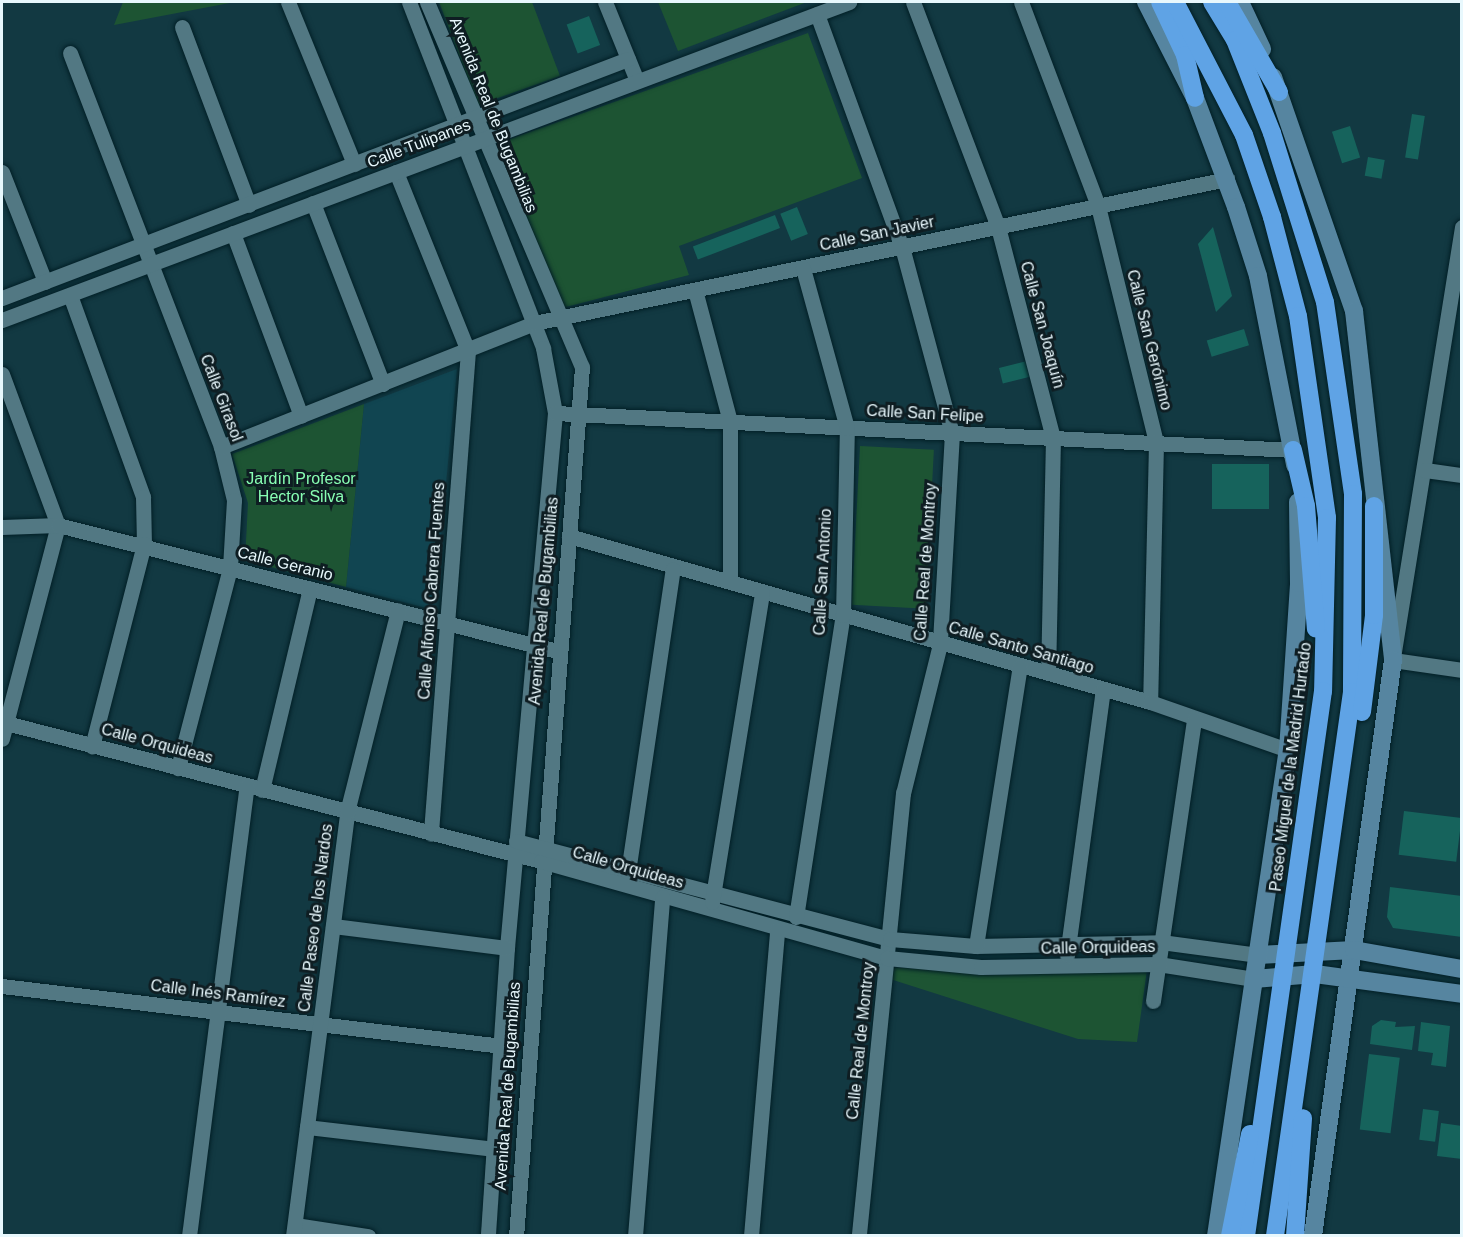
<!DOCTYPE html>
<html>
<head>
<meta charset="utf-8">
<style>
	body { margin:0 }
	#map { position:relative; width:1463px; height:1237px; overflow:hidden; background:#123942; font-family:Helvetica,sans-serif }
	div>[style] { position:absolute }
	.built>* { inset:0; background:#114551 }
	.green>* { inset:0; background:#1d5433; transform-origin:0 0 }
	.building>* { inset:0; background:#16635c; transform-origin:0 0 }
	.roads { filter:drop-shadow(0 0 2px #021f26) drop-shadow(0 0 2px #021f26) }
	.street>* { height:15px; margin:-7.5px; padding:0 7.5px; transform-origin:7.5px; border-radius:7.5px; background:#527883 }
	.secondary>* { height:18px; margin:-9px; padding:0 9px; transform-origin:9px; border-radius:9px; background:#5685a0 }
	.highway>* { height:18px; margin:-9px; padding:0 9px; transform-origin:9px; border-radius:9px; background:#5fa3e5 }
	span { translate:-50% -50%; white-space:nowrap; text-align:center; line-height:1.15; -webkit-text-stroke:6px #0e1d22; paint-order:stroke }
	.street-label { font-size:16px; color:#e8f8fd }
	.park-label { font-size:16px; color:#88feb3 }
	.frame { position:absolute; inset:0; border:3px solid #e8f8fd; pointer-events:none }
</style>
</head>
<body>
<div id="map">
	<div class="built">
		<div style="clip-path:polygon(457px 369px,434px 610px,346px 587px,364px 404px)"></div>
	</div>
	<div class="green">
		<div style="clip-path:polygon(123px 2px,235px 2px,114px 25px)"></div>
		<div style="clip-path:polygon(439px 2px,532px 2px,560px 76px,478px 105px)"></div>
		<div style="clip-path:polygon(658px 2px,807px 2px,678px 51px)"></div>
		<div style="clip-path:polygon(808px 33px,862px 178px,679px 246px,689px 275px,566px 307px,558px 304px,496px 153px,502px 142px)"></div>
		<div style="clip-path:polygon(364px 404px,346px 587px,245px 560px,248px 503px,232px 454px)"></div>
		<div style="left:860px;top:446px;width:74px;height:159px;rotate:3deg"></div>
		<div style="clip-path:polygon(891px 967px,978px 973px,1147px 970px,1137px 1042px,1078px 1039px,890px 979px)"></div>
	</div>
	<div class="building">
		<div style="left:589px;top:16px;width:31px;height:24px;rotate:69deg"></div>
		<div style="left:1412px;top:114px;width:13px;height:44px;rotate:9deg"></div>
		<div style="left:1350px;top:126px;width:33px;height:19px;rotate:72deg"></div>
		<div style="left:1368px;top:157px;width:17px;height:19px;rotate:10deg"></div>
		<div style="left:797px;top:207px;width:29px;height:18px;rotate:68deg"></div>
		<div style="left:775px;top:215px;width:14px;height:88px;rotate:69deg"></div>
		<div style="clip-path:polygon(1213px 227px,1232px 296px,1216px 312px,1198px 244px)"></div>
		<div style="left:1244px;top:329px;width:17px;height:39px;rotate:73deg"></div>
		<div style="left:1031px;top:360px;width:16px;height:33px;rotate:76deg"></div>
		<div style="left:1212px;top:464px;width:57px;height:45px"></div>
		<div style="left:1404px;top:811px;width:58px;height:44px;rotate:7deg"></div>
		<div style="clip-path:polygon(1390px 887px,1462px 896px,1462px 937px,1393px 928px,1387px 917px)"></div>
		<div style="clip-path:polygon(1381px 1020px,1396px 1022px,1395px 1027px,1415px 1026px,1412px 1050px,1370px 1044px,1372px 1026px)"></div>
		<div style="clip-path:polygon(1421px 1022px,1450px 1026px,1446px 1067px,1431px 1065px,1433px 1053px,1418px 1051px)"></div>
		<div style="left:1369px;top:1054px;width:31px;height:76px;rotate:7deg"></div>
		<div style="left:1423px;top:1109px;width:16px;height:31px;rotate:7deg"></div>
		<div style="clip-path:polygon(1441px 1123px,1462px 1126px,1462px 1159px,1437px 1156px)"></div>
	</div>
	<div class="roads">
		<div class="street">
			<div style="left:288px;top:2px;width:175px;rotate:67.8deg"></div>
			<div style="left:409px;top:2px;width:371px;rotate:68.8deg"></div>
			<div style="left:543px;top:348px;width:66px;rotate:79.5deg"></div>
			<div style="left:555px;top:413px;width:537px;rotate:95.13deg"></div>
			<div style="left:507px;top:948px;width:289px;rotate:93.8deg"></div>
			<div style="left:427px;top:2px;width:397px;rotate:67deg"></div>
			<div style="left:582px;top:367px;width:872px;rotate:94.34deg"></div>
			<div style="left:605px;top:2px;width:85px;rotate:67.9deg"></div>
			<div style="left:913px;top:2px;width:241px;rotate:69.3deg"></div>
			<div style="left:998px;top:227px;width:218px;rotate:75.4deg"></div>
			<div style="left:1053px;top:438px;width:235px;rotate:91.2deg"></div>
			<div style="left:1021px;top:2px;width:218px;rotate:69.3deg"></div>
			<div style="left:1098px;top:206px;width:244px;rotate:76.2deg"></div>
			<div style="left:1156px;top:443px;width:259px;rotate:91.3deg"></div>
			<div style="left:817px;top:14px;width:248px;rotate:70deg"></div>
			<div style="left:902px;top:247px;width:193px;rotate:75deg"></div>
			<div style="left:952px;top:433px;width:211px;rotate:93.3deg"></div>
			<div style="left:940px;top:644px;width:154px;rotate:103.9deg"></div>
			<div style="left:903px;top:793px;width:445px;rotate:95.7deg"></div>
			<div style="left:182px;top:27px;width:190px;rotate:69.4deg"></div>
			<div style="left:70px;top:53px;width:422px;rotate:69deg"></div>
			<div style="left:221px;top:447px;width:55px;rotate:76.2deg"></div>
			<div style="left:234px;top:500px;width:68px;rotate:93.4deg"></div>
			<div style="left:230px;top:568px;width:207px;rotate:104.6deg"></div>
			<div style="left:2px;top:172px;width:118px;rotate:68.6deg"></div>
			<div style="left:396px;top:172px;width:193px;rotate:68.1deg"></div>
			<div style="left:468px;top:351px;width:484px;rotate:94.4deg"></div>
			<div style="left:313px;top:203px;width:194px;rotate:68.9deg"></div>
			<div style="left:1462px;top:227px;width:438px;rotate:99.1deg"></div>
			<div style="left:1393px;top:660px;width:70px;rotate:8.2deg"></div>
			<div style="left:233px;top:233px;width:195px;rotate:69.6deg"></div>
			<div style="left:695px;top:290px;width:137px;rotate:75.1deg"></div>
			<div style="left:730px;top:422px;width:159px;rotate:90deg"></div>
			<div style="left:70px;top:295px;width:215px;rotate:70.1deg"></div>
			<div style="left:143px;top:497px;width:47px;rotate:88.8deg"></div>
			<div style="left:144px;top:544px;width:209px;rotate:104.4deg"></div>
			<div style="left:2px;top:298px;width:670px;rotate:-20.9deg"></div>
			<div style="left:2px;top:320px;width:905px;rotate:-20.58deg"></div>
			<div style="left:2px;top:374px;width:161px;rotate:69.7deg"></div>
			<div style="left:58px;top:525px;width:221px;rotate:104.7deg"></div>
			<div style="left:555px;top:413px;width:739px;rotate:2.87deg"></div>
			<div style="left:221px;top:447px;width:337px;rotate:-21.6deg"></div>
			<div style="left:534px;top:323px;width:708px;rotate:-11.74deg"></div>
			<div style="left:1425px;top:470px;width:37px;rotate:8deg"></div>
			<div style="left:2px;top:527px;width:56px;rotate:-2deg"></div>
			<div style="left:58px;top:525px;width:515px;rotate:14.17deg"></div>
			<div style="left:569px;top:536px;width:604px;rotate:15.95deg"></div>
			<div style="left:1150px;top:702px;width:146px;rotate:19.2deg"></div>
			<div style="left:2px;top:722px;width:557px;rotate:14.46deg"></div>
			<div style="left:541px;top:861px;width:359px;rotate:15.7deg"></div>
			<div style="left:887px;top:958px;width:94px;rotate:5.5deg"></div>
			<div style="left:981px;top:967px;width:177px;rotate:-1deg"></div>
			<div style="left:1158px;top:964px;width:97px;rotate:8.9deg"></div>
			<div style="left:262px;top:790px;width:207px;rotate:-76.6deg"></div>
			<div style="left:516px;top:841px;width:387px;rotate:14.7deg"></div>
			<div style="left:890px;top:939px;width:86px;rotate:4.7deg"></div>
			<div style="left:976px;top:946px;width:185px;rotate:-1.2deg"></div>
			<div style="left:1161px;top:942px;width:98px;rotate:7.6deg"></div>
			<div style="left:628px;top:872px;width:306px;rotate:-81.6deg"></div>
			<div style="left:712px;top:902px;width:313px;rotate:-80.8deg"></div>
			<div style="left:796px;top:917px;width:306px;rotate:-81.2deg"></div>
			<div style="left:843px;top:615px;width:187px;rotate:-88.8deg"></div>
			<div style="left:847px;top:428px;width:166px;rotate:-105.4deg"></div>
			<div style="left:333px;top:926px;width:175px;rotate:7.2deg"></div>
			<div style="left:976px;top:946px;width:283px;rotate:-81.1deg"></div>
			<div style="left:1067px;top:955px;width:268px;rotate:-82.3deg"></div>
			<div style="left:2px;top:986px;width:504px;rotate:6.84deg"></div>
			<div style="left:1153px;top:1001px;width:285px;rotate:-81.7deg"></div>
			<div style="left:307px;top:1127px;width:188px;rotate:6.7deg"></div>
			<div style="left:295px;top:1225px;width:74px;rotate:8.6deg"></div>
			<div style="left:189px;top:1236px;width:454px;rotate:-82.7deg"></div>
			<div style="left:293px;top:1236px;width:427px;rotate:-82.7deg"></div>
			<div style="left:347px;top:812px;width:208px;rotate:-75.8deg"></div>
			<div style="left:635px;top:1236px;width:340px;rotate:-85.4deg"></div>
			<div style="left:751px;top:1236px;width:307px;rotate:-85.1deg"></div>
		</div>
		<div class="secondary">
			<div style="left:1146px;top:2px;width:108px;rotate:63deg"></div>
			<div style="left:1195px;top:98px;width:116px;rotate:69.4deg"></div>
			<div style="left:1236px;top:207px;width:72px;rotate:72.3deg"></div>
			<div style="left:1258px;top:276px;width:193px;rotate:78.9deg"></div>
			<div style="left:1240px;top:2px;width:52px;rotate:64.9deg"></div>
			<div style="left:1273px;top:77px;width:248px;rotate:70.9deg"></div>
			<div style="left:1354px;top:311px;width:351px;rotate:83.6deg"></div>
			<div style="left:1393px;top:660px;width:582px;rotate:97.91deg"></div>
			<div style="left:1258px;top:955px;width:96px;rotate:-3deg"></div>
			<div style="left:1354px;top:950px;width:110px;rotate:10deg"></div>
			<div style="left:1254px;top:979px;width:61px;rotate:-4.7deg"></div>
			<div style="left:1315px;top:974px;width:148px;rotate:7.7deg"></div>
			<div style="left:1216px;top:1236px;width:491px;rotate:-81.6deg"></div>
			<div style="left:1288px;top:750px;width:167px;rotate:-86.2deg"></div>
			<div style="left:1299px;top:583px;width:81px;rotate:-90.7deg"></div>
		</div>
		<div class="highway">
			<div style="left:1160px;top:2px;width:59px;rotate:64.7deg"></div>
			<div style="left:1185px;top:55px;width:44px;rotate:76.9deg"></div>
			<div style="left:1175px;top:2px;width:150px;rotate:62.6deg"></div>
			<div style="left:1244px;top:135px;width:87px;rotate:71.1deg"></div>
			<div style="left:1272px;top:217px;width:102px;rotate:75.3deg"></div>
			<div style="left:1298px;top:316px;width:204px;rotate:81.8deg"></div>
			<div style="left:1327px;top:518px;width:173px;rotate:91.3deg"></div>
			<div style="left:1323px;top:691px;width:550px;rotate:98.04deg"></div>
			<div style="left:1212px;top:2px;width:44px;rotate:58.8deg"></div>
			<div style="left:1235px;top:40px;width:100px;rotate:68.3deg"></div>
			<div style="left:1272px;top:133px;width:177px;rotate:72.6deg"></div>
			<div style="left:1325px;top:302px;width:194px;rotate:81.7deg"></div>
			<div style="left:1353px;top:494px;width:198px;rotate:90.3deg"></div>
			<div style="left:1352px;top:692px;width:549px;rotate:98.06deg"></div>
			<div style="left:1227px;top:2px;width:104px;rotate:60deg"></div>
			<div style="left:1293px;top:450px;width:57px;rotate:76.9deg"></div>
			<div style="left:1306px;top:506px;width:123px;rotate:85.4deg"></div>
			<div style="left:1362px;top:712px;width:98px;rotate:-82.9deg"></div>
			<div style="left:1374px;top:615px;width:109px;rotate:-90deg"></div>
			<div style="left:1230px;top:1236px;width:104px;rotate:-78.9deg"></div>
			<div style="left:1295px;top:1236px;width:118px;rotate:-86.1deg"></div>
		</div>
	</div>
	<div class="street-label">
		<span style="left:493px;top:115px;rotate:68deg">Avenida Real de Bugambilias</span>
		<span style="left:419px;top:144px;rotate:-21deg">Calle Tulipanes</span>
		<span style="left:877px;top:234px;rotate:-12deg">Calle San Javier</span>
		<span style="left:1042px;top:325px;rotate:75deg">Calle San Joaquín</span>
		<span style="left:1149px;top:340px;rotate:76deg">Calle San Gerónimo</span>
		<span style="left:221px;top:398px;rotate:69deg">Calle Girasol</span>
		<span style="left:925px;top:414px;rotate:3deg">Calle San Felipe</span>
		<span style="left:926px;top:562px;rotate:-86deg">Calle Real de Montroy</span>
		<span style="left:285px;top:564px;rotate:14deg">Calle Geranio</span>
		<span style="left:823px;top:572px;rotate:-87deg">Calle San Antonio</span>
		<span style="left:432px;top:591px;rotate:-86deg">Calle Alfonso Cabrera Fuentes</span>
		<span style="left:544px;top:601px;rotate:-85deg">Avenida Real de Bugambilias</span>
		<span style="left:1021px;top:648px;rotate:16deg">Calle Santo Santiago</span>
		<span style="left:157px;top:744px;rotate:15deg">Calle Orquideas</span>
		<span style="left:1291px;top:767px;rotate:-83deg">Paseo Miguel de la Madrid Hurtado</span>
		<span style="left:628px;top:868px;rotate:16deg">Calle Orquideas</span>
		<span style="left:316px;top:918px;rotate:-83deg">Calle Paseo de los Nardos</span>
		<span style="left:1098px;top:948px;rotate:-1deg">Calle Orquideas</span>
		<span style="left:218px;top:994px;rotate:7deg">Calle Inés Ramírez</span>
		<span style="left:861px;top:1041px;rotate:-84deg">Calle Real de Montroy</span>
		<span style="left:508px;top:1086px;rotate:-86deg">Avenida Real de Bugambilias</span>
	</div>
	<div class="park-label">
		<span style="left:301px;top:488px">Jardín Profesor<br>Hector Silva</span>
	</div>
	<div class="frame"></div>
</div>
</body>
</html>
